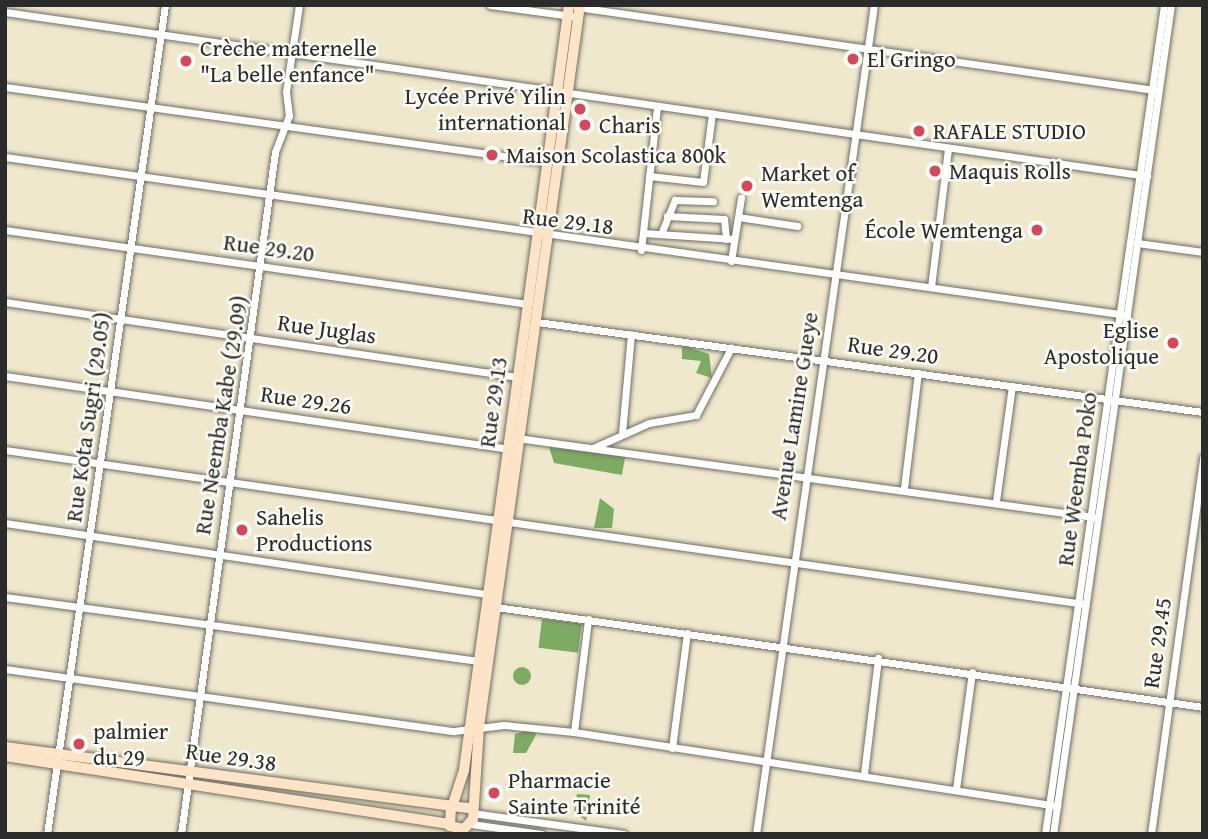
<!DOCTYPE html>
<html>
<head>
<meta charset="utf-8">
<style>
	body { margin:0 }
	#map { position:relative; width:1208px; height:839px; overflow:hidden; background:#efe8cd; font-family:"Gentium Book Plus",serif }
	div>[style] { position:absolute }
	.forest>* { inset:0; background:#7eab64; transform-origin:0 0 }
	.round { border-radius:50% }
	.roads { filter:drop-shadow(0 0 2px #706d64) drop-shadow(0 0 2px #706d64) }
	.street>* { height:7px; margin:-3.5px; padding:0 3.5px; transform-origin:3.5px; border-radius:3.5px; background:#fff }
	.secondary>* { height:10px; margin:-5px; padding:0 5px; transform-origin:5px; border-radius:5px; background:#fee4c6 }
	.dots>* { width:19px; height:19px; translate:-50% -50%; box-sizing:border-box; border:4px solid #fdfcf7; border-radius:50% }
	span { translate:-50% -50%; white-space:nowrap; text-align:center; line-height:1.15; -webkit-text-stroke:5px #fdfcf7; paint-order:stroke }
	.poi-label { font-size:23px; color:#2b2b2b }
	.left { translate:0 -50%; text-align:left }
	.right { translate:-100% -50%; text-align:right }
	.street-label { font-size:23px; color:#2b2b2b }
	.frame { position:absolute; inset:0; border:7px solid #2b2b2b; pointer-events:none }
</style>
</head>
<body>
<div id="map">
	<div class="forest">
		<div style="clip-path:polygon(682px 345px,709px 354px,712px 378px,696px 373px,701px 361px,682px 359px)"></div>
		<div style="clip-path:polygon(549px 447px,625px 457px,622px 475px,554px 463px)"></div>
		<div style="clip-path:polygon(600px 498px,614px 509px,612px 528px,594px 528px)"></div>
		<div style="left:542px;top:619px;width:40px;height:29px;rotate:7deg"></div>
		<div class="round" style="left:513px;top:667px;width:18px;height:18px"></div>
		<div style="clip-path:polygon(533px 729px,536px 735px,526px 753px,513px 753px,515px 734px)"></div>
		<div style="clip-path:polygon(577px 794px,590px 795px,586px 821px,574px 811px)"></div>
	</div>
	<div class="roads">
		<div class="street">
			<div style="left:490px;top:5px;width:82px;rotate:7.7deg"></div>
			<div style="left:577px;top:7px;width:583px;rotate:8.19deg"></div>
			<div style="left:5px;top:12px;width:1154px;rotate:8.17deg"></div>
			<div style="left:5px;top:87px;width:547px;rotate:7.88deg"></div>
			<div style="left:5px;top:157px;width:1133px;rotate:8.02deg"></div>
			<div style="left:649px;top:176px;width:54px;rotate:6.3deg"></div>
			<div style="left:703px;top:182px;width:69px;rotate:-82.5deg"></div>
			<div style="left:667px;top:216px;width:57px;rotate:3deg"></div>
			<div style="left:724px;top:219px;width:20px;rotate:84deg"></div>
			<div style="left:738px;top:217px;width:60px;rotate:8.7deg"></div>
			<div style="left:5px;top:230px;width:528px;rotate:8.05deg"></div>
			<div style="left:643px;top:233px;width:91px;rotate:3.8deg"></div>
			<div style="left:661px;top:234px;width:37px;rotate:-68deg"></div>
			<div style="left:675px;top:200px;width:38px;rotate:2deg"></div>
			<div style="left:1137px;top:243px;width:67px;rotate:7.8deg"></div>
			<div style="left:641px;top:250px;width:144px;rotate:-83.6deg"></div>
			<div style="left:731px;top:261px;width:64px;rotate:-81deg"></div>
			<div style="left:931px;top:287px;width:140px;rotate:-83deg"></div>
			<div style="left:5px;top:302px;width:518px;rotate:8.32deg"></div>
			<div style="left:537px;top:322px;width:672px;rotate:7.7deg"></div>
			<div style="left:5px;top:376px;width:510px;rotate:8.23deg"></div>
			<div style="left:622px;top:433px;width:99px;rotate:-84.8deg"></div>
			<div style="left:517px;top:438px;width:582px;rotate:7.8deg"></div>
			<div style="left:593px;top:448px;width:61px;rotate:-24.1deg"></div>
			<div style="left:649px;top:423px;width:48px;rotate:-9.7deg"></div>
			<div style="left:696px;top:415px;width:76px;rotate:-62.4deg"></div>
			<div style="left:5px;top:450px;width:1091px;rotate:8.12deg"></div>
			<div style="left:904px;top:488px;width:116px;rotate:-83.1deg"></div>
			<div style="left:996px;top:501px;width:116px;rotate:-82.1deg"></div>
			<div style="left:5px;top:523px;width:487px;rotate:8.4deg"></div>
			<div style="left:5px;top:597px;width:476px;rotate:7.7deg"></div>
			<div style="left:496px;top:607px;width:714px;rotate:8.05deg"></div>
			<div style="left:5px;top:669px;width:453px;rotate:7.9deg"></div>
			<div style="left:454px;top:731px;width:50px;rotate:-6.8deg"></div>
			<div style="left:504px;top:725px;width:70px;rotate:5.7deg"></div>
			<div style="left:574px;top:732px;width:489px;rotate:8.7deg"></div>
			<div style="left:574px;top:732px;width:114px;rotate:-82.9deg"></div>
			<div style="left:672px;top:748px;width:116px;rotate:-82.6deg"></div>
			<div style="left:864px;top:774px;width:117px;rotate:-83.1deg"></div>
			<div style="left:956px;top:789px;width:118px;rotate:-82.2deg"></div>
			<div style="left:472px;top:813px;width:153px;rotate:7.9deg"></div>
			<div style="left:471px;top:824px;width:71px;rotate:8.1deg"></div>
			<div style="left:47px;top:834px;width:837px;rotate:-81.9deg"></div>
			<div style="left:181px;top:834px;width:688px;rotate:-82.15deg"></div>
			<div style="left:275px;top:152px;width:39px;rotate:-69deg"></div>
			<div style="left:289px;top:116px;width:24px;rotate:-97deg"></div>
			<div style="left:286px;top:92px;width:88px;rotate:-81.5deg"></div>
			<div style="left:756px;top:834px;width:837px;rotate:-81.9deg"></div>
			<div style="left:1045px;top:834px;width:837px;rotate:-81.83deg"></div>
			<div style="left:1053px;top:834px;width:837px;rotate:-81.9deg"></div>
			<div style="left:1151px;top:834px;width:380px;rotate:-82.1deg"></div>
		</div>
		<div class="secondary">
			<div style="left:5px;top:747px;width:450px;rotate:7.5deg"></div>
			<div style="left:5px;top:756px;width:448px;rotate:8.7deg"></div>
			<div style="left:453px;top:804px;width:36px;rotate:-72deg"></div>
			<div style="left:464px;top:770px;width:772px;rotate:-82.18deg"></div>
			<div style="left:469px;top:808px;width:18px;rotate:-174deg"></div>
			<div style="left:451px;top:806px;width:20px;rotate:93deg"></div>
			<div style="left:450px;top:826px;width:14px;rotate:12deg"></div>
			<div style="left:464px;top:829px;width:13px;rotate:-48deg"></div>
			<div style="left:473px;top:819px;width:92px;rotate:-86.3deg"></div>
			<div style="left:479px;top:727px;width:729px;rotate:-82.04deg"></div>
		</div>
	</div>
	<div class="dots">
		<div style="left:853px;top:59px;background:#d1495b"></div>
		<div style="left:186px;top:61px;background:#d1495b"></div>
		<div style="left:580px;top:109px;background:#d1495b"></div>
		<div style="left:585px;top:125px;background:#d1495b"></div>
		<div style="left:919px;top:131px;background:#d1495b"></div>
		<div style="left:492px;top:155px;background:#d1495b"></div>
		<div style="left:935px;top:171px;background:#d1495b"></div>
		<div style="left:747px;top:186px;background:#d1495b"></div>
		<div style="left:1037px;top:230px;background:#d1495b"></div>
		<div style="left:1173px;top:343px;background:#d1495b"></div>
		<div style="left:242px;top:530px;background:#d1495b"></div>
		<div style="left:79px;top:744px;background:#d1495b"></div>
		<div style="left:494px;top:793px;background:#d1495b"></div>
	</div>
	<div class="poi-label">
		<span class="left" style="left:200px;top:61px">Crèche maternelle<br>"La belle enfance"</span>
		<span class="left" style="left:867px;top:59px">El Gringo</span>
		<span class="right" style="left:566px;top:109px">Lycée Privé Yilin<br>international</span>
		<span class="left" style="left:599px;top:125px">Charis</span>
		<span class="left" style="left:933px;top:131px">RAFALE STUDIO</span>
		<span class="left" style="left:506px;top:155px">Maison Scolastica 800k</span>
		<span class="left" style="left:949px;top:171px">Maquis Rolls</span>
		<span class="left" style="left:761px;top:186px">Market of<br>Wemtenga</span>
		<span class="right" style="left:1023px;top:230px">École Wemtenga</span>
		<span class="right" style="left:1159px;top:343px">Eglise<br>Apostolique</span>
		<span class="left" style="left:256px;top:530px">Sahelis<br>Productions</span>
		<span class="left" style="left:93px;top:744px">palmier<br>du 29</span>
		<span class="left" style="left:508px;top:793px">Pharmacie<br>Sainte Trinité</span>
	</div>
	<div class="street-label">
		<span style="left:568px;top:221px;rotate:7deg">Rue 29.18</span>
		<span style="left:269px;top:248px;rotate:8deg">Rue 29.20</span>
		<span style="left:327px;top:329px;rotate:8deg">Rue Juglas</span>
		<span style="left:893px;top:350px;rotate:8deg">Rue 29.20</span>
		<span style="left:306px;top:400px;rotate:8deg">Rue 29.26</span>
		<span style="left:493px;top:402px;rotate:-82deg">Rue 29.13</span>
		<span style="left:221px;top:415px;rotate:-81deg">Rue Neemba Kabe (29.09)</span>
		<span style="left:794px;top:416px;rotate:-81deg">Avenue Lamine Gueye</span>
		<span style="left:88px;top:417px;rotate:-82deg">Rue Kota Sugri (29.05)</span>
		<span style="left:1077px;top:479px;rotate:-82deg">Rue Weemba Poko</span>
		<span style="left:1157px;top:643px;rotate:-82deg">Rue 29.45</span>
		<span style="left:231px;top:757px;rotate:8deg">Rue 29.38</span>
	</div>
	<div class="frame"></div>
</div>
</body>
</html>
